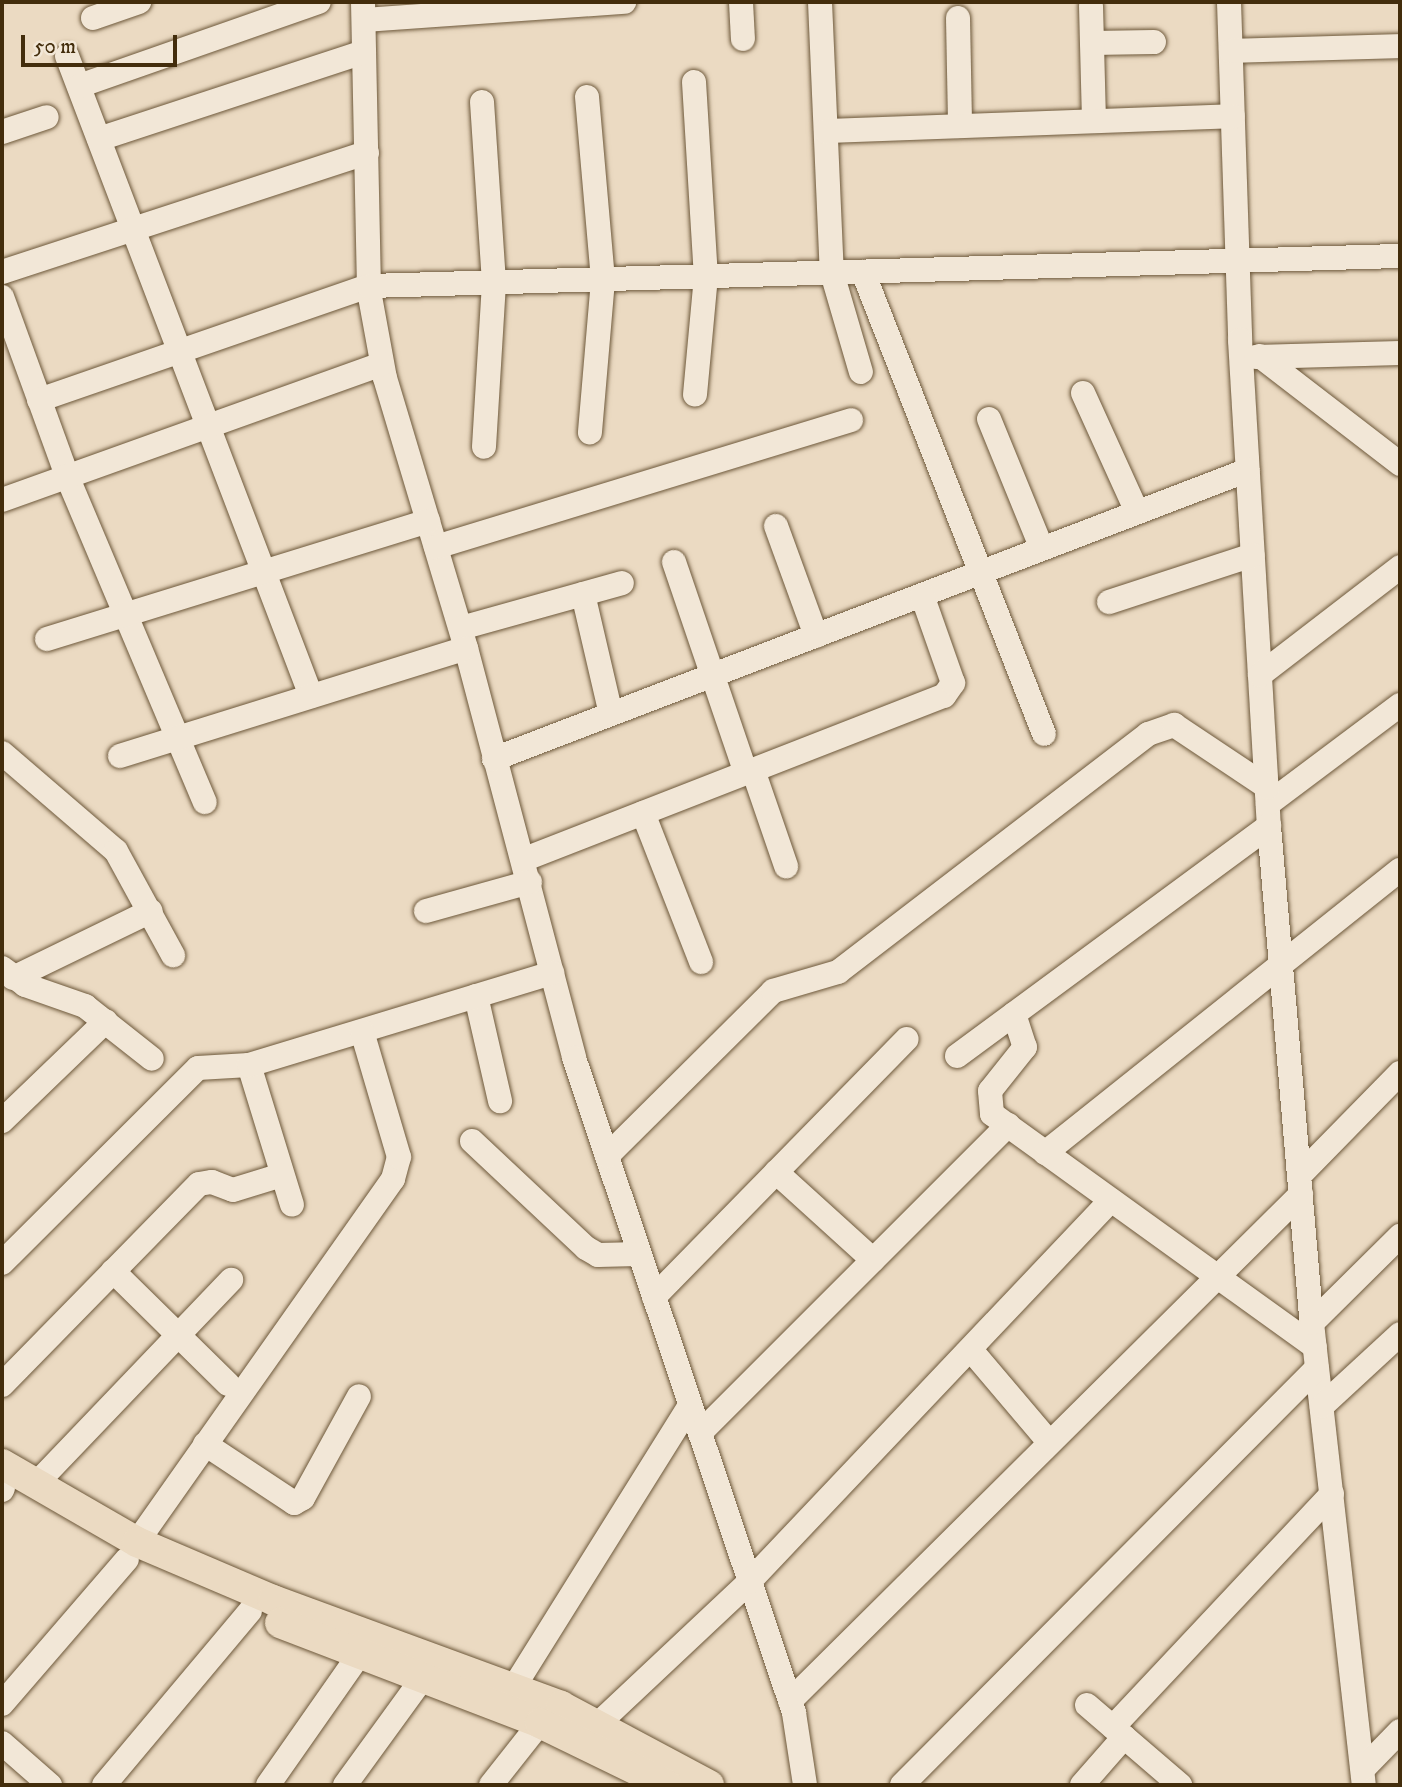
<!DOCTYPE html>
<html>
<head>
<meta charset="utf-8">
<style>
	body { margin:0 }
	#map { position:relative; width:1402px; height:1787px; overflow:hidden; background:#ebdac2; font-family:"IM FELL DW Pica",serif }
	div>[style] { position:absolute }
	.roads { filter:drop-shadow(0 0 2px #6d583a) drop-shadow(0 0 2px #6d583a) }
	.minor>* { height:24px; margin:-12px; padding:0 12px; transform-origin:12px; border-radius:12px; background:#f2e7d7 }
	.major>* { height:30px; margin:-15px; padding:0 15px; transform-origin:15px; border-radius:15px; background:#ebdac2 }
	span { translate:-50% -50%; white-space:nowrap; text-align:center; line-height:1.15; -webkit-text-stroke:5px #f2e7d7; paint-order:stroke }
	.frame { position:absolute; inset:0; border:4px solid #432d0c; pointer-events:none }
	.scale { position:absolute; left:21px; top:35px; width:156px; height:32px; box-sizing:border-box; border:4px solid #432d0c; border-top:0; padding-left:9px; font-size:21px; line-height:24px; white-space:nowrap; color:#432d0c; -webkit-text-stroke:5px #f2e7d7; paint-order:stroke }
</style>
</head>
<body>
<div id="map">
	<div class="roads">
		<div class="minor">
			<div style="left:363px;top:2px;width:289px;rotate:88.8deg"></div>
			<div style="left:369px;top:291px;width:88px;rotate:79.6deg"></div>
			<div style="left:385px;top:378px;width:282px;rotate:73.3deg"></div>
			<div style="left:466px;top:648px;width:424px;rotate:75.2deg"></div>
			<div style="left:574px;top:1058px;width:691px;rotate:71.43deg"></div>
			<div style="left:794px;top:1713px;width:73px;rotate:81.3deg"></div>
			<div style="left:741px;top:2px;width:37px;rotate:87deg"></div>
			<div style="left:820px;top:2px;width:271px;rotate:87.5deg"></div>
			<div style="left:832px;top:273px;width:103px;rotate:73.7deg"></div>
			<div style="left:1229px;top:2px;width:338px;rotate:88.1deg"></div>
			<div style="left:1240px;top:340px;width:487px;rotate:86.6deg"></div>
			<div style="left:1269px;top:826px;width:499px;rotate:85.1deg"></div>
			<div style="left:1312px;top:1323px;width:465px;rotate:83.6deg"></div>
			<div style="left:1091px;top:6px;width:115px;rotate:88.5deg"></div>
			<div style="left:93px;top:18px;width:49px;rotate:-19.2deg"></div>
			<div style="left:958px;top:18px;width:108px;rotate:88.9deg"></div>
			<div style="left:364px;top:20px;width:261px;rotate:-4deg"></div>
			<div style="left:1092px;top:43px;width:62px;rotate:-0.9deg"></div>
			<div style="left:1231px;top:51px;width:169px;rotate:-1.7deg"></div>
			<div style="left:67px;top:56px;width:685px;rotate:69.13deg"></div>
			<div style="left:694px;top:82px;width:194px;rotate:86.5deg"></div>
			<div style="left:706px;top:276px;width:119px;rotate:95.3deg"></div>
			<div style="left:79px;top:86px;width:254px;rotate:-19.3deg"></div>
			<div style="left:587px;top:97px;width:184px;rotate:85deg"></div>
			<div style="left:603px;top:280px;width:153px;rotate:94.9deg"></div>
			<div style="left:482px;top:102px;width:181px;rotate:86.2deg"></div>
			<div style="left:494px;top:283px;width:164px;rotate:93.5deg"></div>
			<div style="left:826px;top:131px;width:407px;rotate:-2.1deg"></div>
			<div style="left:2px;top:132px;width:47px;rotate:-18.4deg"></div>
			<div style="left:99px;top:139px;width:279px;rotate:-18.2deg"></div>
			<div style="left:2px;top:272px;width:384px;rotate:-18.1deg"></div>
			<div style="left:863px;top:272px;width:496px;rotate:68.6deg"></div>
			<div style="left:2px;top:297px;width:190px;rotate:70deg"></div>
			<div style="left:67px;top:476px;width:354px;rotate:67.1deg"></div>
			<div style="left:1260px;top:356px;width:177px;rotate:37.6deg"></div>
			<div style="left:1256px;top:357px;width:144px;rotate:-1.6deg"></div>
			<div style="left:1083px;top:393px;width:131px;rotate:65.6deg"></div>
			<div style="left:39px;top:400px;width:349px;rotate:-19.1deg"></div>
			<div style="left:369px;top:286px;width:1031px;rotate:-1.67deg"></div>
			<div style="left:989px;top:419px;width:140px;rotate:67.8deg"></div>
			<div style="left:2px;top:500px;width:403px;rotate:-19.7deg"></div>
			<div style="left:776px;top:526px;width:117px;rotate:70deg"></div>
			<div style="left:436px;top:547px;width:434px;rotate:-17deg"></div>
			<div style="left:674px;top:562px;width:223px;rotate:71.2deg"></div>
			<div style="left:583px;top:594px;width:123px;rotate:76.9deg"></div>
			<div style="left:1109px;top:602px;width:151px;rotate:-18.1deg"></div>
			<div style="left:461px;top:628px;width:167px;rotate:-15.6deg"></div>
			<div style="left:47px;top:639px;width:399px;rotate:-17.2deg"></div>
			<div style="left:1260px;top:675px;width:177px;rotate:-37.6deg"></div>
			<div style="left:2px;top:753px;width:150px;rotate:40.7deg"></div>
			<div style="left:116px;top:851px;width:119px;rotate:61.3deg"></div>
			<div style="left:120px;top:756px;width:362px;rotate:-17.3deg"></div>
			<div style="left:494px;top:759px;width:807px;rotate:-20.97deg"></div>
			<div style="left:753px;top:770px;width:102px;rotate:71deg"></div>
			<div style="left:1268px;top:804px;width:165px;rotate:-36.9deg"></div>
			<div style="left:643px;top:813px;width:160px;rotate:68.7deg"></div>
			<div style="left:525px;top:859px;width:450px;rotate:-21.3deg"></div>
			<div style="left:944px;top:696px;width:16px;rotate:-55deg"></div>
			<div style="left:953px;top:683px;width:93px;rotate:-109.4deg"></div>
			<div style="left:426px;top:911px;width:108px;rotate:-15.6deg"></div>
			<div style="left:2px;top:968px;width:29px;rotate:36deg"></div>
			<div style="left:25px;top:985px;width:64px;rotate:19.3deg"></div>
			<div style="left:85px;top:1006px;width:85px;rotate:38.3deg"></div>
			<div style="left:13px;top:978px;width:153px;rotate:-25.9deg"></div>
			<div style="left:476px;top:996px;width:108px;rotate:77.1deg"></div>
			<div style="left:1014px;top:1014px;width:35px;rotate:72deg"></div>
			<div style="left:1025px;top:1047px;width:56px;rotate:128.5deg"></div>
			<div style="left:990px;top:1091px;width:23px;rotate:85deg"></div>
			<div style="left:992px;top:1114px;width:398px;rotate:35.8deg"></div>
			<div style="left:957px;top:1056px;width:388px;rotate:-36.4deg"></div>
			<div style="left:249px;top:1065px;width:146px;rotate:72.9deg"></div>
			<div style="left:2px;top:1121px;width:144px;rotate:-43.9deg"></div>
			<div style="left:472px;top:1141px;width:156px;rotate:43.2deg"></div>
			<div style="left:586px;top:1248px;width:14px;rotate:30deg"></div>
			<div style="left:598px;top:1255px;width:41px;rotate:-1.4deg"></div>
			<div style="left:1045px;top:1153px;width:454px;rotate:-38.6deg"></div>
			<div style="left:607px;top:1156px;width:234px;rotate:-44.8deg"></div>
			<div style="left:773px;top:991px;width:68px;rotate:-16.3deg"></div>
			<div style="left:838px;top:972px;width:391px;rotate:-37.5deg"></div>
			<div style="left:1148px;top:734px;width:28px;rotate:-19deg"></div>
			<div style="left:1174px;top:725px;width:112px;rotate:33.7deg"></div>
			<div style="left:776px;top:1172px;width:131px;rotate:42.2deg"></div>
			<div style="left:1299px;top:1176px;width:144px;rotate:-45.6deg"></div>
			<div style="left:2px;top:1263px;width:276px;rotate:-44.9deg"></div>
			<div style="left:198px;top:1068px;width:51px;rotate:-3.4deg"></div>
			<div style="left:249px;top:1065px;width:317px;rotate:-16.9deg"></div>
			<div style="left:113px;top:1271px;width:161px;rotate:44.5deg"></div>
			<div style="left:654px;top:1297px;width:361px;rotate:-45.6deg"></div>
			<div style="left:1312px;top:1323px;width:124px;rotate:-44.7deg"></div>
			<div style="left:971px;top:1350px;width:121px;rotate:49.7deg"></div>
			<div style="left:2px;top:1385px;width:281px;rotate:-45.6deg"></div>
			<div style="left:199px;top:1184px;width:13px;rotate:-9deg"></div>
			<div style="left:212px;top:1182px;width:22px;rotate:21deg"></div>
			<div style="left:233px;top:1190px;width:51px;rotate:-17deg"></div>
			<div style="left:1322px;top:1406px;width:106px;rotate:-42.7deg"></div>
			<div style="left:700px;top:1433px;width:436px;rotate:-45deg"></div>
			<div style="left:205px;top:1444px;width:107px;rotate:33.5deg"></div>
			<div style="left:294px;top:1503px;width:10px;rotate:-29deg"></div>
			<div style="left:303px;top:1498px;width:116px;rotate:-61.2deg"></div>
			<div style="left:35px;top:1485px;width:284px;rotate:-46.3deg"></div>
			<div style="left:2px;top:1490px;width:2px;rotate:-63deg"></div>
			<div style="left:137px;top:1542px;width:444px;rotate:-54.8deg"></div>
			<div style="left:393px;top:1179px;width:23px;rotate:-75deg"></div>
			<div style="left:399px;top:1157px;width:131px;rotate:-106.4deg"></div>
			<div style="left:514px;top:1687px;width:332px;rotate:-58deg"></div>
			<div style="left:790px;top:1701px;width:720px;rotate:-44.77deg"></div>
			<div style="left:2px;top:1704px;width:191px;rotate:-49.2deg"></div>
			<div style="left:1087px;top:1705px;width:123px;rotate:40.7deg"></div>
			<div style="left:598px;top:1724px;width:207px;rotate:-43.2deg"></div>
			<div style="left:749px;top:1582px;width:526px;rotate:-46.54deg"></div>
			<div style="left:1113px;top:1727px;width:320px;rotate:-46.8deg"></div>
			<div style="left:2px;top:1743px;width:64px;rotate:41.2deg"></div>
			<div style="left:1363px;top:1769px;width:53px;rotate:-45.8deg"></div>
			<div style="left:104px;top:1785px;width:227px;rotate:-50deg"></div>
			<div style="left:268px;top:1785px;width:159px;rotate:-55deg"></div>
			<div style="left:345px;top:1785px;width:131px;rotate:-54deg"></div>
			<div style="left:491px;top:1785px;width:79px;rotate:-51.7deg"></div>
			<div style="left:902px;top:1785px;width:588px;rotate:-45.14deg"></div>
			<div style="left:1082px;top:1785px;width:64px;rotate:-48.8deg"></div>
		</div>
		<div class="major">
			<div style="left:2px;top:1464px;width:156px;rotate:30deg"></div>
			<div style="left:137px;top:1542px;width:148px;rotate:23.1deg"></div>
			<div style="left:273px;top:1600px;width:307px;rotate:20.2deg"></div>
			<div style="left:561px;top:1706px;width:168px;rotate:28.1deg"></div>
			<div style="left:280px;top:1623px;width:279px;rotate:21deg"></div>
			<div style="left:540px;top:1723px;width:141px;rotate:26deg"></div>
		</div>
	</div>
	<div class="frame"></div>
	<div class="scale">50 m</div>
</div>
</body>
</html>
